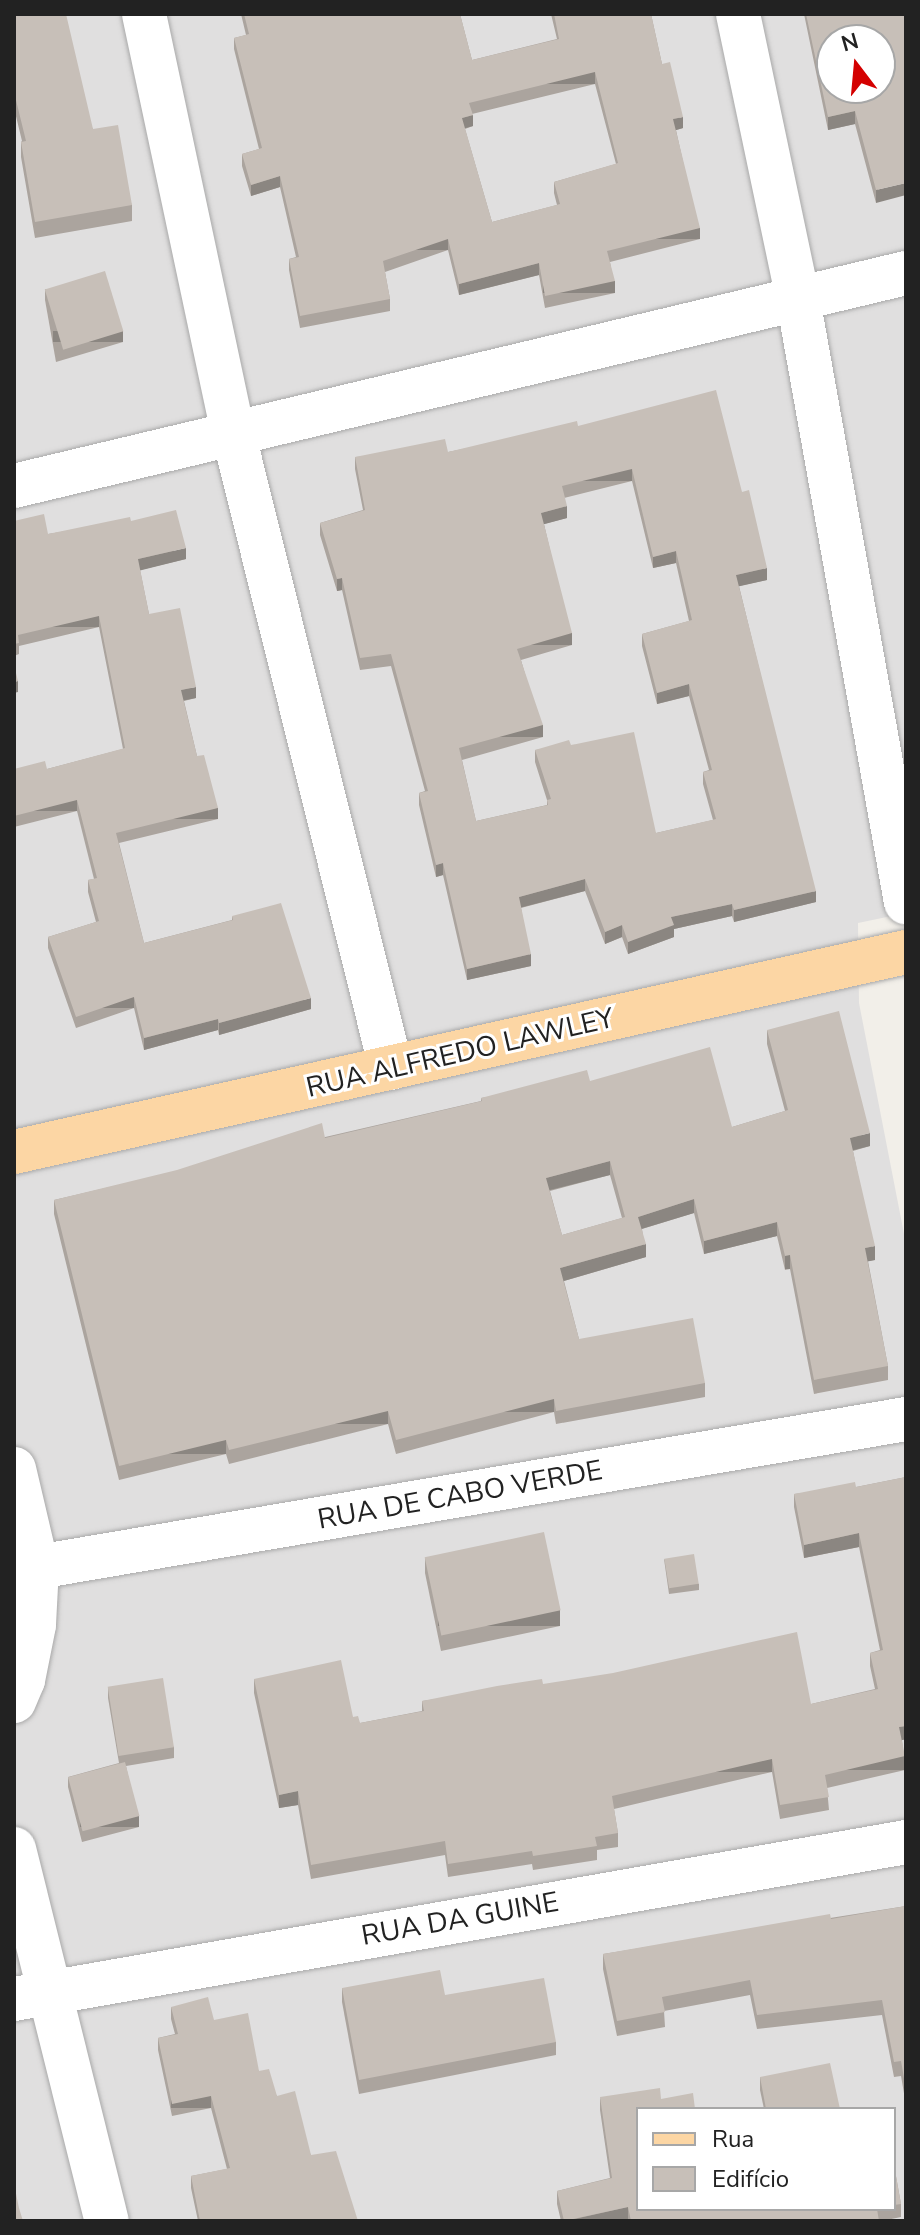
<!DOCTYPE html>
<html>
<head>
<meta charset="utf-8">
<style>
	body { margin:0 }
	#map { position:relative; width:920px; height:2235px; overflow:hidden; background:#f2efe9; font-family:"Nunito Sans",sans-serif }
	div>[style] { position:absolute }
	.residential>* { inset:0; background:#e0dfdf }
	.roads { filter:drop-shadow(0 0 2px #a9a9a9) drop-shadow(0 0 2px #a9a9a9) }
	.minor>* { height:44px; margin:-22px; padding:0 22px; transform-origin:22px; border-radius:22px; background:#fff }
	.major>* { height:44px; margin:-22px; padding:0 22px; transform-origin:22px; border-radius:22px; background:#fcd6a4 }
	.wall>* { inset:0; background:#aba49e }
	.shaded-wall>* { inset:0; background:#8b8681; transform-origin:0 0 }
	.building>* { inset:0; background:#c7bfb8; transform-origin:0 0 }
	span { translate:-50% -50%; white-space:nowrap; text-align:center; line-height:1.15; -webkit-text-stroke:6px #fff; paint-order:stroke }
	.street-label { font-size:28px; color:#222 }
	.frame { position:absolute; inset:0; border:16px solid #222; pointer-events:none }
	.legend { position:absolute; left:636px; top:2107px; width:260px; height:104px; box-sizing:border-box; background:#fff; border:2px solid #a7a7a7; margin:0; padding:10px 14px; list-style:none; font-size:24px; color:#222 }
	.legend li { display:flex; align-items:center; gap:16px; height:40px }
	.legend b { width:40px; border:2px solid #a7a7a7 }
	.north { position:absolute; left:816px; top:24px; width:80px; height:80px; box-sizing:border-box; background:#fff; border:2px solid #a7a7a7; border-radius:50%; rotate:344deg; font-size:22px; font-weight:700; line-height:32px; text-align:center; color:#222 }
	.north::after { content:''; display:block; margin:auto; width:28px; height:36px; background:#d40000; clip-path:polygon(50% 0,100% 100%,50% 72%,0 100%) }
</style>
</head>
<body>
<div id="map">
	<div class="residential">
		<div style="clip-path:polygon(evenodd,14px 14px,906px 14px,906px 913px,858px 923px,859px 1003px,906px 1244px,906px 2221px,14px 2221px,14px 14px,832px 40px,880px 40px,880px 88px,832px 88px,832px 40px,14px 14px,638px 2109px,894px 2109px,894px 2209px,638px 2209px,638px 2109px)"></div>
	</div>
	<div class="roads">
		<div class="minor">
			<div style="left:144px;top:14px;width:431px;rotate:78deg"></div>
			<div style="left:234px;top:436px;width:651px;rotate:76.05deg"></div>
			<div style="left:738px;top:14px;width:291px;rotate:78.1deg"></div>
			<div style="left:798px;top:299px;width:613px;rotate:79.85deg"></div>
			<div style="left:14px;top:486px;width:917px;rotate:-13.43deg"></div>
			<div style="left:14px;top:1469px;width:101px;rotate:76.8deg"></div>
			<div style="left:37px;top:1567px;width:58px;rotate:93deg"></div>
			<div style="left:34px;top:1625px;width:56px;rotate:101.3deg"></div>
			<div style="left:23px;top:1680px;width:23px;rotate:113deg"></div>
			<div style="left:14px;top:1571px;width:905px;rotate:-9.67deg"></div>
			<div style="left:14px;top:1849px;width:383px;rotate:76deg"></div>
			<div style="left:14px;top:1999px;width:906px;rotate:-9.98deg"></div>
		</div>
		<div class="major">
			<div style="left:14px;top:1152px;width:914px;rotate:-12.64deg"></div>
		</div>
	</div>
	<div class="wall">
		<div style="clip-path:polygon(14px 14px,93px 129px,132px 205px,132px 221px,35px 238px,21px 157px,21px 142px,22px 141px,14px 108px)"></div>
		<div style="clip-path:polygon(evenodd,241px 14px,460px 14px,472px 60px,557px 39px,551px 14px,651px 14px,662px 64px,683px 128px,676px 130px,700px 239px,610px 262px,615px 293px,545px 308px,539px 275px,459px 295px,448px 250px,385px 272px,390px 299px,390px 311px,300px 328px,289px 270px,289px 259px,296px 257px,280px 187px,251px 196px,242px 166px,242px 154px,259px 149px,234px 49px,234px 38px,246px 35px,241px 14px,595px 84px,616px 164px,554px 182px,554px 193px,557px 205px,492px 222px,465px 129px,473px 126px,472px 114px,595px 84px)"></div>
		<div style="clip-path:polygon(804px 14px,906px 14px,876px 203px,855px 124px,828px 130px)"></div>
		<div style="clip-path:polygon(45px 289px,123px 342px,56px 362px,45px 300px)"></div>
		<div style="clip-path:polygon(evenodd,578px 426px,742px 492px,767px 580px,739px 586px,816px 902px,734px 922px,732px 916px,674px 929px,674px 937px,628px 954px,622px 937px,605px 944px,585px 891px,521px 908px,531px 966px,467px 980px,443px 875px,436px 877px,419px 805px,419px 793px,425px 791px,391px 666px,360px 670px,342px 590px,337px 591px,320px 535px,320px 523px,363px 510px,355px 469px,355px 457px,448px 452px,578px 426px,632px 481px,653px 568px,676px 563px,689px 621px,642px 634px,642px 646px,657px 704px,689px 696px,709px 770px,703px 772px,703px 784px,713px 820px,656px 833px,571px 745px,535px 750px,535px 762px,547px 800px,547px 805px,476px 821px,462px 760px,543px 737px,521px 660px,572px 645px,544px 524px,567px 518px,564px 498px,632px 481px)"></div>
		<div style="clip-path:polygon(14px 521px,48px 534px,131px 521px,186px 559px,140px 570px,149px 614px,196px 698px,184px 701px,197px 756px,218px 819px,119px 843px,144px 943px,232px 920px,232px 916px,311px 1009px,219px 1035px,218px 1030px,144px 1050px,134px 1008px,76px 1028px,48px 948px,48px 937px,96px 922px,88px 892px,88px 880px,94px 879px,77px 811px,14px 827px,14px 769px,47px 769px,123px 749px,99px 627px,19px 646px,19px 654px,14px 656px)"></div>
		<div style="clip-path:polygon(evenodd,767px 1030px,870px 1146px,853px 1151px,875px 1260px,868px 1261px,888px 1366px,888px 1380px,814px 1394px,790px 1269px,785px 1270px,777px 1236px,704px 1254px,694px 1213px,642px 1229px,646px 1257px,564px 1281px,579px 1339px,705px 1383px,705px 1397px,556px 1424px,554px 1412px,396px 1454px,388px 1424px,229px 1464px,226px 1454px,119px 1480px,54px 1214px,54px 1200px,481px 1101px,481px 1098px,590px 1081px,732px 1127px,785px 1111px,767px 1044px,767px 1030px,610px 1175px,622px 1218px,562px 1235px,550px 1191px,610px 1175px)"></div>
		<div style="clip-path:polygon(906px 1477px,906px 1739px,902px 1740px,905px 1770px,827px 1788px,829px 1810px,780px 1819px,772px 1772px,614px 1809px,618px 1833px,618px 1847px,597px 1850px,597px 1860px,533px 1870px,532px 1864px,448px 1877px,445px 1855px,311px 1879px,298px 1805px,279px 1808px,254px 1693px,254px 1679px,353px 1717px,360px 1723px,422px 1711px,422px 1701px,543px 1684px,811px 1704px,875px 1689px,870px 1666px,870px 1653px,880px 1650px,859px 1547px,804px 1558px,794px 1507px,794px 1494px,856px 1487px)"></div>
		<div style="clip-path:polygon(425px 1558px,560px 1626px,441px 1651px,425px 1573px)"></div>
		<div style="clip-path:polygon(664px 1559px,699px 1584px,699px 1590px,669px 1594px)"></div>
		<div style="clip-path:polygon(108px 1687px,174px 1747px,174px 1758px,126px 1766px,139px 1827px,82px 1842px,68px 1787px,68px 1777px,119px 1763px,108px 1698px)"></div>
		<div style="clip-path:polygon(906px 1906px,906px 2105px,901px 2076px,894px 2077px,882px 2015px,757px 2029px,750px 1995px,664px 2011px,665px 2027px,617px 2036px,603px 1969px,603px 1954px)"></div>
		<div style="clip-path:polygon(342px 1988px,445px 1995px,556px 2042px,556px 2055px,359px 2094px,342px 2002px)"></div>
		<div style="clip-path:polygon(171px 2007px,214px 2020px,259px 2071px,277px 2096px,311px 2155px,358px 2221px,198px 2221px,191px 2188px,191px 2176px,227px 2169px,211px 2108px,172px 2116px,158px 2050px,158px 2038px,175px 2034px,171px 2019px)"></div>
		<div style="clip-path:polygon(760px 2077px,840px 2109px,764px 2109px,760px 2090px)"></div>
		<div style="clip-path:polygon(600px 2097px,638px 2209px,894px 2209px,894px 2165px,901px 2204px,901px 2217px,882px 2221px,561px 2221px,557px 2204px,557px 2191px,610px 2178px,600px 2110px)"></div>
	</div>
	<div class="shaded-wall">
		<div style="left:595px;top:72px;width:12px;height:130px;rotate:90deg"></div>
		<div style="clip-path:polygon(855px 111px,855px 124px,828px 130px,828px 117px)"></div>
		<div style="clip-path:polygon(473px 115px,473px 126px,462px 129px,462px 118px)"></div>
		<div style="clip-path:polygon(683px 117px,683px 128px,673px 131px,673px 119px)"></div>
		<div style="clip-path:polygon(280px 176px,280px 187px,251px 196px,251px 185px)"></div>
		<div style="clip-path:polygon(906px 183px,906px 195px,876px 203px,876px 190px)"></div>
		<div style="left:700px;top:228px;width:11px;height:96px;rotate:90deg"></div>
		<div style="left:448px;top:239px;width:11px;height:69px;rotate:90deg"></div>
		<div style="clip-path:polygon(539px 263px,539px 275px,459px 295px,459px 284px)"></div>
		<div style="left:615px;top:281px;width:12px;height:72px;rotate:90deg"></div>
		<div style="left:123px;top:331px;width:11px;height:70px;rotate:90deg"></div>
		<div style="left:632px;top:469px;width:12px;height:72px;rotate:90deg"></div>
		<div style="clip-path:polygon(567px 506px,567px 518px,541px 525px,541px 513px)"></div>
		<div style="clip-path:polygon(186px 548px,186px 559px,138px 571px,138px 559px)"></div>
		<div style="clip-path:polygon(676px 551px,676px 563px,653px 568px,653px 557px)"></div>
		<div style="clip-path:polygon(767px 568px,767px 580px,736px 587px,736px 575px)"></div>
		<div style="clip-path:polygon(342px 578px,342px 590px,337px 591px,337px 579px)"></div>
		<div style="left:99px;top:616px;width:11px;height:83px;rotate:90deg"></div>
		<div style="left:572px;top:633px;width:12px;height:57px;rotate:90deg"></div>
		<div style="clip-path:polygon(18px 681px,18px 692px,14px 693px,14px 682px)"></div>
		<div style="clip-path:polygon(689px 684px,689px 696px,657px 704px,657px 693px)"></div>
		<div style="clip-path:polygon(196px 687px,196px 698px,181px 701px,181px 690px)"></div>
		<div style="left:543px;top:725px;width:12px;height:87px;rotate:90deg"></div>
		<div style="left:77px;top:800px;width:11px;height:65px;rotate:90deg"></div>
		<div style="left:218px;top:808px;width:11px;height:105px;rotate:90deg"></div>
		<div style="clip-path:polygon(443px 863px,443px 875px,436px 877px,436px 865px)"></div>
		<div style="clip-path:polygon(585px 879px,585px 891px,519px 908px,519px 897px)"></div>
		<div style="clip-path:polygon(816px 891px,816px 902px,734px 922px,734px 910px)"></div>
		<div style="clip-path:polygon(732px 904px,732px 916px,674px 929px,674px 937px,628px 954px,628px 942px,671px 917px)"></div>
		<div style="clip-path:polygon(622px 925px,622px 937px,605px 944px,605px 932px)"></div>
		<div style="clip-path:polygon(531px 954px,531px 966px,467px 980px,467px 969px)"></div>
		<div style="left:134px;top:997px;width:11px;height:61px;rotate:90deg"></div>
		<div style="clip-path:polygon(311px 998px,311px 1009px,219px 1035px,219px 1023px)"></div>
		<div style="clip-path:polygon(218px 1019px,218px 1030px,144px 1050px,144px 1038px)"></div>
		<div style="clip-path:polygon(870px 1133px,870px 1146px,850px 1151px,850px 1138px)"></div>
		<div style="clip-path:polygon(610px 1161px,610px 1175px,546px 1191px,546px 1178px)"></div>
		<div style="clip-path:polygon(694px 1199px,694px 1213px,638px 1230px,638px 1217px)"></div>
		<div style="clip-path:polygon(777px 1222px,777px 1236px,704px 1254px,704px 1241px)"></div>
		<div style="clip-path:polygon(646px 1244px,646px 1257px,560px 1282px,560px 1268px)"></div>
		<div style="clip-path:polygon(875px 1246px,875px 1260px,865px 1262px,865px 1248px)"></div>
		<div style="left:790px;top:1255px;width:14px;height:5px;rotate:90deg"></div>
		<div style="left:554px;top:1399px;width:13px;height:163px;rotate:90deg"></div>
		<div style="left:388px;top:1411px;width:13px;height:164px;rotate:90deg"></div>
		<div style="left:226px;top:1440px;width:14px;height:110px;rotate:90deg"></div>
		<div style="clip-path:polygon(859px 1533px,859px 1547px,804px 1558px,804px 1545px)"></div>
		<div style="left:560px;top:1610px;width:16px;height:122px;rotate:90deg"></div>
		<div style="clip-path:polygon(906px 1726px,906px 1739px,899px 1741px,899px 1727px)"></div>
		<div style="left:905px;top:1756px;width:14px;height:82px;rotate:90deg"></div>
		<div style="left:772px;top:1759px;width:13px;height:164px;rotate:90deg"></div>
		<div style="clip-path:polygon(298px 1791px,298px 1805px,279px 1808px,279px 1795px)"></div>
		<div style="left:139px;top:1816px;width:11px;height:59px;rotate:90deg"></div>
		<div style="left:211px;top:2096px;width:12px;height:40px;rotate:90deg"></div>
		<div style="clip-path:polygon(628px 2207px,628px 2220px,624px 2221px,566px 2221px)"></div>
	</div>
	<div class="building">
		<div style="clip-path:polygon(14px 14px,66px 14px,93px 129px,118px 125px,132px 205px,35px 222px,21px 142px,26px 141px,14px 92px)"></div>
		<div style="clip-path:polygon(evenodd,244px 14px,460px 14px,472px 60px,559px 39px,554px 14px,651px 14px,662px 64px,670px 62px,683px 117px,673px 119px,700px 228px,607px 251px,615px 281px,545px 296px,539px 263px,459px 284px,448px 239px,383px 261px,390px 299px,300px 316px,289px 259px,299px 257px,280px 176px,251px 185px,242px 154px,262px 148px,234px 38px,249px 34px,244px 14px,595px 72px,618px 163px,554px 182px,560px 204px,492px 222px,462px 118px,473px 115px,469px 103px,595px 72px)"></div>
		<div style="clip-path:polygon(evenodd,806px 14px,906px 14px,906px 183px,876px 190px,855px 111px,828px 117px,806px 14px,832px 40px,880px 40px,880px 88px,832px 88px,832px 40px)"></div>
		<div style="left:105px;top:271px;width:63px;height:63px;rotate:73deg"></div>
		<div style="clip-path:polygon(evenodd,716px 390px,742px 492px,749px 490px,767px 568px,736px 575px,816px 891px,734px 910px,732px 904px,671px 917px,674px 925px,628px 942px,622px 925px,605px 932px,585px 879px,519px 897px,531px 954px,467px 969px,443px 863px,436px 865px,419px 793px,428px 791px,391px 654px,360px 658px,342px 578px,337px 579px,320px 523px,365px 510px,355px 457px,445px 439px,448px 452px,577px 421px,578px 426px,716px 390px,632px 469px,653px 557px,676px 551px,692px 620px,642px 634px,657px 693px,689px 684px,712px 770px,703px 772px,716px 819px,656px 833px,634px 732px,571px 745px,569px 740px,535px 750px,551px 799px,547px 800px,548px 805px,476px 821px,459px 748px,543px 725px,517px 649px,572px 633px,541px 513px,567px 506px,562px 486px,632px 469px)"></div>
		<div style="clip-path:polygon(176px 510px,186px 548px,138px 559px,149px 614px,180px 608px,196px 687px,181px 690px,197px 756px,204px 755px,218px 808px,116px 833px,144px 943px,233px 920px,232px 916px,281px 903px,311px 998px,219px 1023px,218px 1019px,144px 1038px,134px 997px,76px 1017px,48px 937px,99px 921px,88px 880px,97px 878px,77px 800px,14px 816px,14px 769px,45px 761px,47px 769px,125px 748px,99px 616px,18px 635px,19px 643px,14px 644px,14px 521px,44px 514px,48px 534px,130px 517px,131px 521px)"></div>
		<div style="clip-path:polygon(14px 665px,18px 681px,14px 682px)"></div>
		<div style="clip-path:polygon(evenodd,839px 1011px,870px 1133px,850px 1138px,875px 1246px,865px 1248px,888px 1366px,814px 1380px,790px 1255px,785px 1256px,777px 1222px,704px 1241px,694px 1199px,638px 1217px,646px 1244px,560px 1268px,579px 1339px,693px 1318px,705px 1383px,556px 1411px,554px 1399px,396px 1440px,388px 1411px,229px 1450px,226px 1440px,119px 1466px,54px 1200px,177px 1170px,322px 1123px,325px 1138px,482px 1101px,481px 1098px,587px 1070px,590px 1081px,710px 1047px,732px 1127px,788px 1110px,767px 1030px,839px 1011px,610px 1161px,625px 1217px,562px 1235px,546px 1178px,610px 1161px)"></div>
		<div style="clip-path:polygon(906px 1477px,906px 1726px,899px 1727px,905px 1756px,825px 1775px,829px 1797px,780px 1805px,772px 1759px,612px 1796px,618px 1833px,595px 1837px,597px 1846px,533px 1856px,532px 1851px,448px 1864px,445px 1841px,311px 1865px,298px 1791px,279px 1795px,254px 1679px,341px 1660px,353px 1717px,358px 1716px,360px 1723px,424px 1711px,422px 1701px,497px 1686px,542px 1679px,543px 1684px,613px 1673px,797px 1632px,811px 1704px,878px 1689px,870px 1653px,883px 1650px,859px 1533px,804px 1545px,794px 1494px,855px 1482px,856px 1487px)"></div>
		<div style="left:544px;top:1532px;width:80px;height:122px;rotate:78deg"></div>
		<div style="left:694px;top:1554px;width:30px;height:30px;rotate:81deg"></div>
		<div style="left:163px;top:1678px;width:70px;height:56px;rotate:81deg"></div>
		<div style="left:125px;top:1762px;width:56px;height:59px;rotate:75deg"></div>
		<div style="clip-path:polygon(906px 1906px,906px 2090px,901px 2061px,894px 2062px,882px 2000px,757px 2015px,750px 1980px,662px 1997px,665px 2012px,617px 2021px,603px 1954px,830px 1914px,831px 1919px)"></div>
		<div style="clip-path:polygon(440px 1970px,445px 1995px,544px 1978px,556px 2042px,359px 2080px,342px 1988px)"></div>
		<div style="clip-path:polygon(208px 1997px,214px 2020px,248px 2013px,259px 2071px,269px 2069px,277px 2096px,295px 2091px,311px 2155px,336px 2151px,358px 2221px,200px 2221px,191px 2176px,230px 2168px,211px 2096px,172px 2104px,158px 2038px,178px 2034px,171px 2007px)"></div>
		<div style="clip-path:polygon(830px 2063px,840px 2109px,766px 2109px,760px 2077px)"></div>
		<div style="clip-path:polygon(660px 2088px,661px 2099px,693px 2093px,695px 2109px,638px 2109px,638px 2209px,877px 2209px,879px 2221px,631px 2221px,628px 2207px,564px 2221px,557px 2191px,612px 2178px,600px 2097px)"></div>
		<div style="clip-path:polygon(894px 2165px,901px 2204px,894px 2205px)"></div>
		<div style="clip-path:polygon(14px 2184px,19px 2208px,23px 2221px,14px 2221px)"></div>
	</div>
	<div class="street-label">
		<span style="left:460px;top:1053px;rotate:-13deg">RUA ALFREDO LAWLEY</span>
		<span style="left:460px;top:1495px;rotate:-10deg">RUA DE CABO VERDE</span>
		<span style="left:460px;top:1919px;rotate:-10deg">RUA DA GUINE</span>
	</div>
	<div class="frame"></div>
	<ul class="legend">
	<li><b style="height:10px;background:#fcd6a4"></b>Rua</li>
	<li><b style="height:22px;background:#c7bfb8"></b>Edifício</li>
	</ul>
	<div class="north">N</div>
</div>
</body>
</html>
